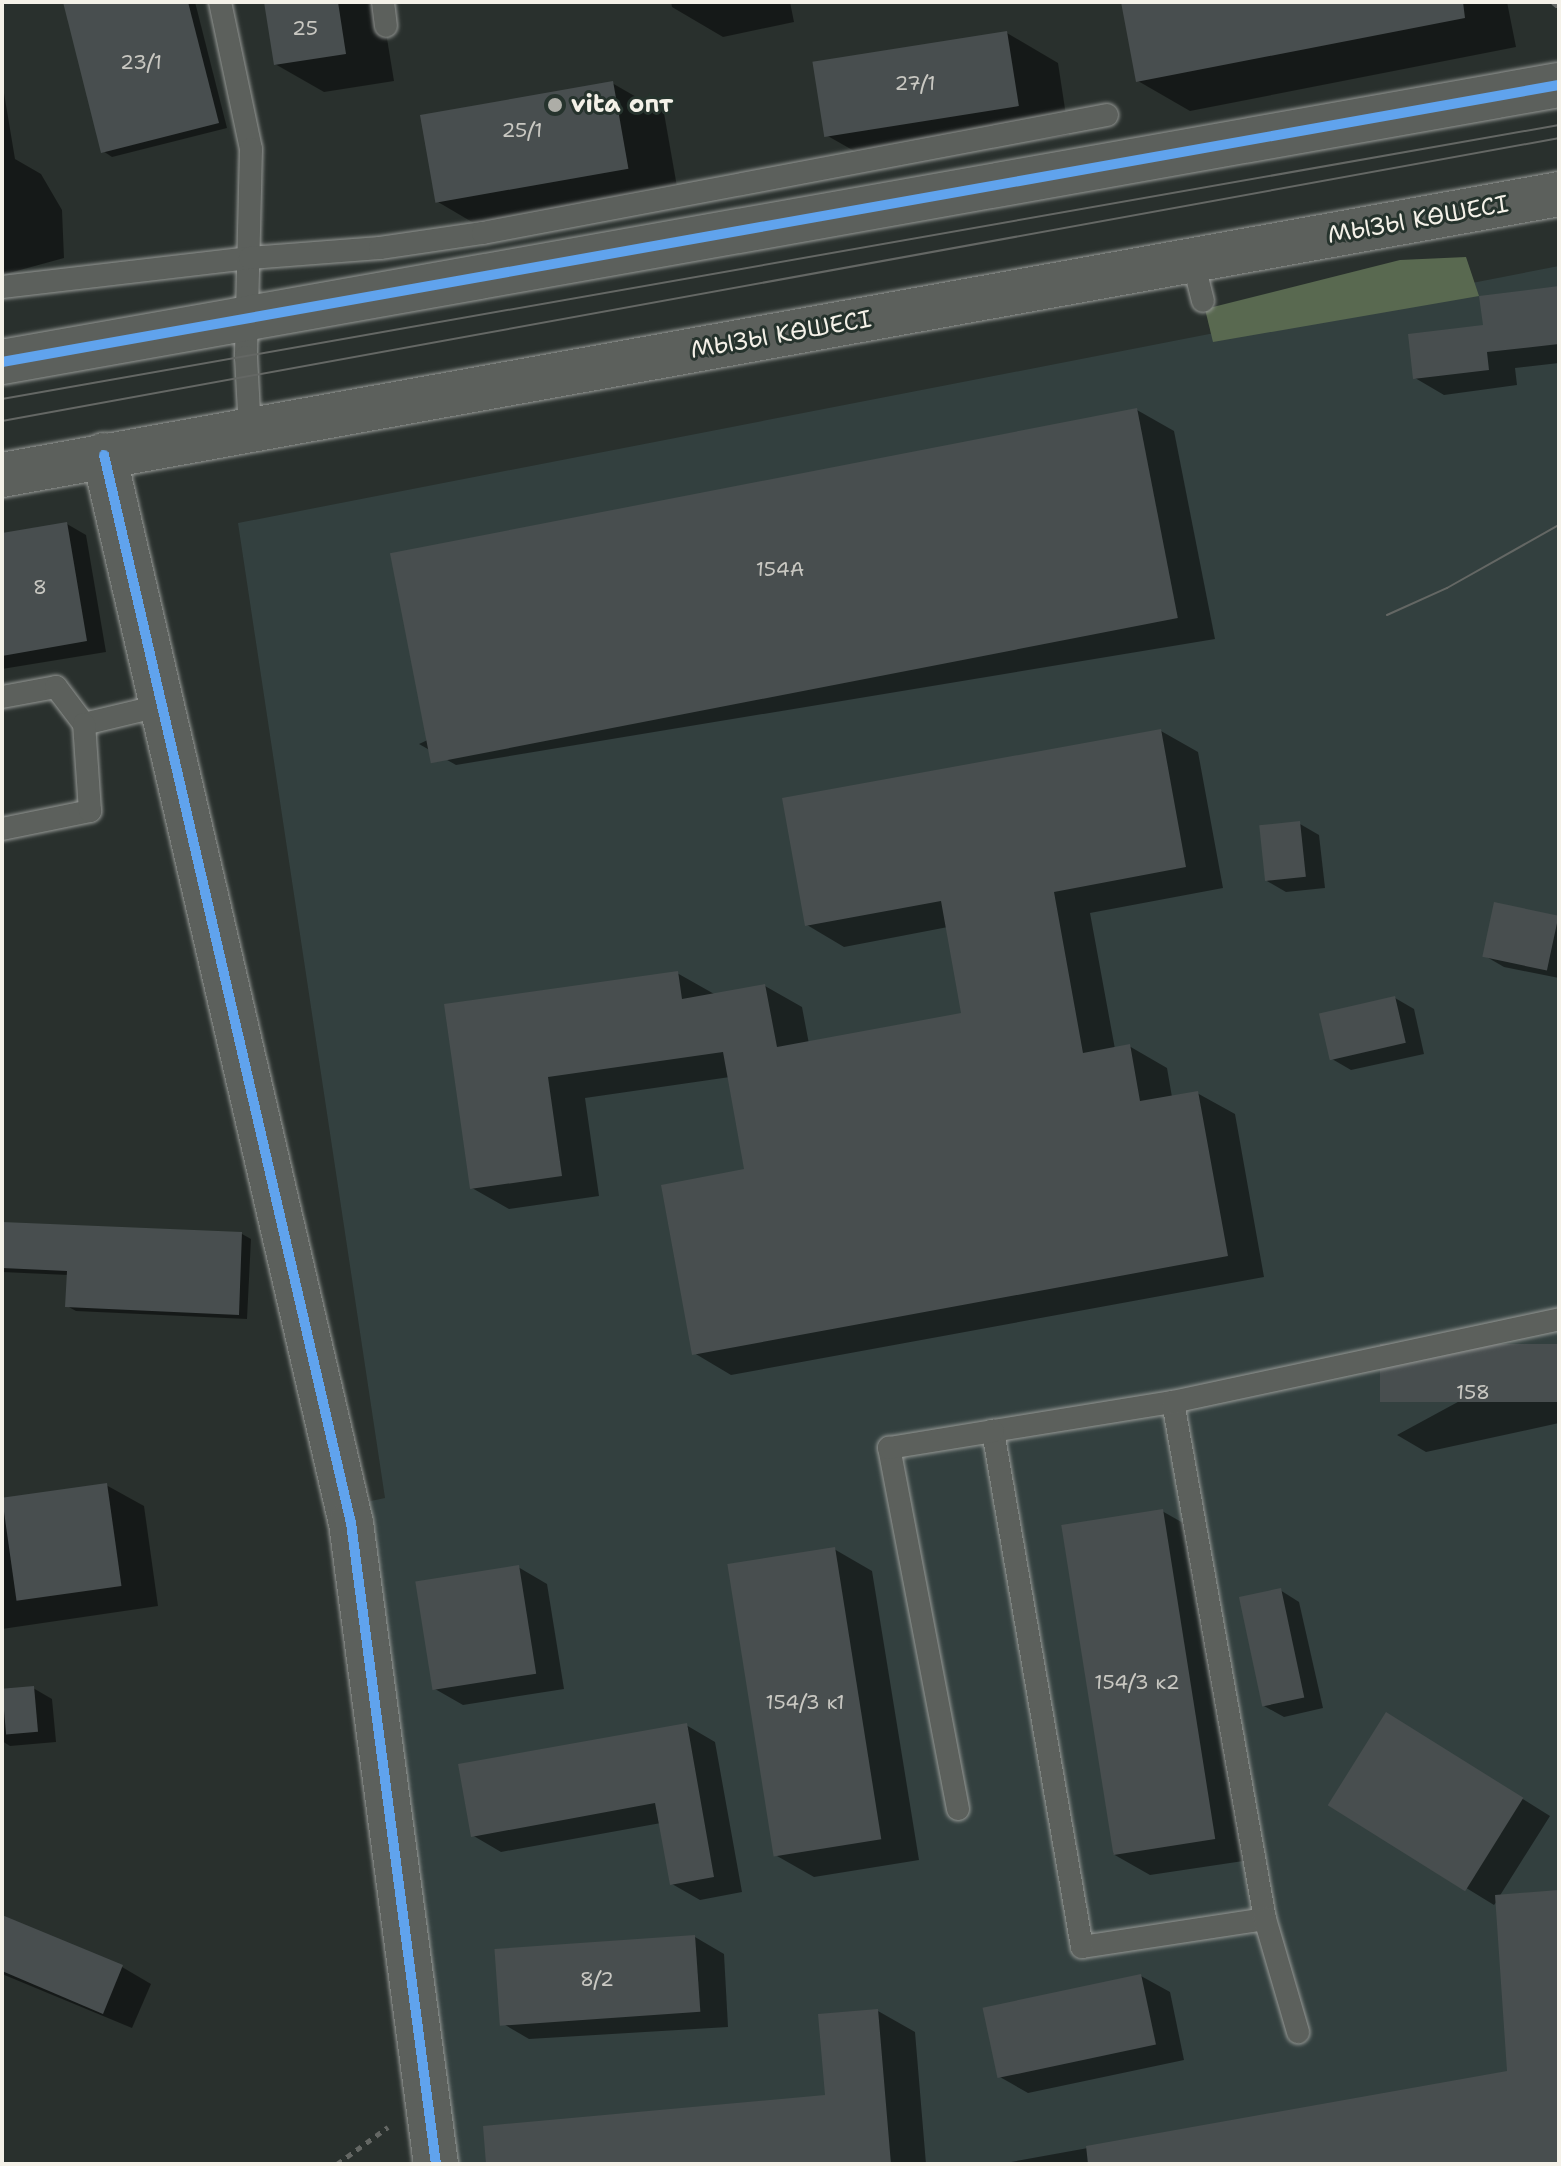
<!DOCTYPE html>
<html>
<head>
<meta charset="utf-8">
<style>
	body { margin:0 }
	#map { position:relative; width:1561px; height:2166px; overflow:hidden; background:#29302d; font-family:"Shantell Sans",sans-serif }
	div>[style] { position:absolute }
	.built>* { inset:0; background:#33403f }
	.green>* { inset:0; background:#596950 }
	.shadow>* { inset:0; background:#0007 }
	.building>* { inset:0; background:#484e4f; transform-origin:0 0 }
	.path>* { height:5px; margin-top:-2.5px; transform-origin:0; background:repeating-linear-gradient(90deg,#646764 0 6px,transparent 0 12px) }
	.roads { filter:drop-shadow(0 0 2px #969996) drop-shadow(0 0 2px #969996) }
	.lane>* { height:22px; margin:-11px; padding:0 11px; transform-origin:11px; border-radius:11px; background:#5c605c }
	.street>* { height:44px; margin:-22px; padding:0 22px; transform-origin:22px; border-radius:22px; background:#5c605c }
	.secondary>* { height:44px; margin:-22px; padding:0 22px; transform-origin:22px; border-radius:22px; background:#5c605c }
	.tram>* { height:2px; margin:-1px; padding:0 1px; transform-origin:1px; border-radius:1px; background:#646764 }
	.cycleway>* { height:10px; margin:-5px; padding:0 5px; transform-origin:5px; border-radius:5px; background:#60a3ed }
	.dots>* { width:22px; height:22px; translate:-50% -50%; box-sizing:border-box; border:4px solid #26332d; border-radius:50% }
	span { translate:-50% -50%; white-space:nowrap; text-align:center; line-height:1.15; -webkit-text-stroke:6px #26332d; paint-order:stroke }
	.number-label { font-size:20px; color:#c9c8c2 }
	.number-label span { -webkit-text-stroke-width:0 }
	.poi-label { font-size:24px; color:#f4f1e8; font-weight:700 }
	.left { translate:0 -50%; text-align:left }
	.street-label { font-size:24px; color:#f4f1e8 }
	.frame { position:absolute; inset:0; border:4px solid #f4f1e8; pointer-events:none }
</style>
</head>
<body>
<div id="map">
	<div class="built">
		<div style="clip-path:polygon(1559px 266px,1559px 2164px,458px 2164px,366px 1502px,385px 1498px,238px 523px)"></div>
	</div>
	<div class="green">
		<div style="clip-path:polygon(1466px 257px,1479px 296px,1213px 342px,1205px 309px,1400px 260px)"></div>
	</div>
	<div class="shadow">
		<div style="clip-path:polygon(65px 2px,195px 2px,227px 128px,112px 157px,103px 151px)"></div>
		<div style="clip-path:polygon(266px 2px,381px 2px,394px 81px,324px 92px,275px 64px)"></div>
		<div style="clip-path:polygon(671px 2px,790px 2px,794px 22px,723px 37px,672px 7px)"></div>
		<div style="clip-path:polygon(1123px 2px,1507px 2px,1516px 47px,1190px 111px,1138px 81px)"></div>
		<div style="clip-path:polygon(1007px 33px,1058px 63px,1069px 135px,877px 164px,826px 135px)"></div>
		<div style="clip-path:polygon(2px 81px,15px 159px,41px 174px,62px 210px,64px 258px,2px 275px)"></div>
		<div style="clip-path:polygon(612px 83px,664px 113px,679px 198px,489px 232px,438px 202px)"></div>
		<div style="clip-path:polygon(1559px 288px,1559px 363px,1515px 368px,1517px 385px,1444px 395px,1415px 378px,1485px 326px)"></div>
		<div style="clip-path:polygon(1137px 410px,1174px 431px,1215px 639px,456px 765px,419px 744px)"></div>
		<div style="clip-path:polygon(67px 524px,86px 535px,106px 652px,2px 669px,2px 535px)"></div>
		<div style="clip-path:polygon(1161px 731px,1198px 752px,1223px 888px,1090px 913px,1115px 1049px,1129px 1046px,1167px 1068px,1172px 1097px,1197px 1093px,1235px 1114px,1264px 1277px,731px 1375px,694px 1353px,747px 1171px,730px 1077px,585px 1098px,599px 1196px,509px 1209px,472px 1188px,446px 1005px,677px 973px,716px 995px,765px 986px,802px 1007px,809px 1044px,964px 1015px,948px 927px,844px 947px,807px 925px)"></div>
		<div style="clip-path:polygon(1300px 824px,1319px 835px,1325px 888px,1286px 892px,1267px 881px)"></div>
		<div style="clip-path:polygon(1496px 905px,1559px 919px,1559px 978px,1504px 967px,1485px 956px)"></div>
		<div style="clip-path:polygon(1395px 998px,1414px 1009px,1424px 1054px,1351px 1070px,1332px 1059px)"></div>
		<div style="clip-path:polygon(2px 1224px,242px 1234px,251px 1239px,247px 1319px,76px 1311px,67px 1306px,68px 1275px,2px 1272px)"></div>
		<div style="clip-path:polygon(1559px 1347px,1559px 1423px,1426px 1452px,1397px 1435px)"></div>
		<div style="clip-path:polygon(106px 1485px,144px 1506px,158px 1606px,2px 1629px,2px 1500px)"></div>
		<div style="clip-path:polygon(1162px 1511px,1199px 1532px,1250px 1860px,1150px 1875px,1113px 1854px)"></div>
		<div style="clip-path:polygon(834px 1549px,872px 1571px,919px 1860px,814px 1877px,777px 1856px)"></div>
		<div style="clip-path:polygon(518px 1567px,547px 1584px,564px 1689px,463px 1705px,435px 1689px)"></div>
		<div style="clip-path:polygon(1280px 1590px,1299px 1602px,1323px 1708px,1284px 1717px,1264px 1706px)"></div>
		<div style="clip-path:polygon(33px 1688px,52px 1699px,56px 1742px,10px 1746px,2px 1741px,2px 1690px)"></div>
		<div style="clip-path:polygon(686px 1725px,715px 1742px,742px 1892px,700px 1900px,672px 1884px,661px 1823px,501px 1852px,472px 1835px)"></div>
		<div style="clip-path:polygon(1415px 1732px,1550px 1816px,1499px 1897px,1559px 1892px,1559px 2164px,1000px 2164px,1509px 2072px,1498px 1900px,1494px 1905px,1331px 1805px)"></div>
		<div style="clip-path:polygon(2px 1917px,122px 1967px,151px 1984px,132px 2028px,2px 1974px)"></div>
		<div style="clip-path:polygon(695px 1937px,724px 1954px,728px 2027px,529px 2039px,500px 2022px)"></div>
		<div style="clip-path:polygon(1141px 1976px,1170px 1992px,1184px 2060px,1028px 2093px,1000px 2077px)"></div>
		<div style="clip-path:polygon(878px 2011px,915px 2032px,926px 2164px,488px 2164px,827px 2097px)"></div>
	</div>
	<div class="building">
		<div style="clip-path:polygon(63px 2px,188px 2px,219px 123px,101px 153px)"></div>
		<div style="clip-path:polygon(264px 2px,338px 2px,346px 54px,274px 65px)"></div>
		<div style="clip-path:polygon(1121px 2px,1463px 2px,1465px 18px,1136px 82px)"></div>
		<div style="left:1007px;top:31px;width:76px;height:197px;rotate:81deg"></div>
		<div style="left:613px;top:81px;width:89px;height:196px;rotate:80deg"></div>
		<div style="clip-path:polygon(1559px 286px,1559px 344px,1487px 352px,1489px 370px,1413px 379px,1408px 334px,1483px 325px,1479px 296px)"></div>
		<div style="left:1137px;top:408px;width:214px;height:761px;rotate:79deg"></div>
		<div style="clip-path:polygon(67px 522px,87px 641px,2px 656px,2px 533px)"></div>
		<div style="clip-path:polygon(1161px 729px,1186px 867px,1054px 892px,1083px 1053px,1130px 1044px,1140px 1101px,1198px 1091px,1228px 1256px,692px 1355px,661px 1185px,744px 1169px,723px 1052px,548px 1077px,562px 1176px,470px 1189px,444px 1004px,678px 971px,682px 999px,765px 984px,777px 1047px,961px 1013px,941px 901px,805px 926px,782px 798px)"></div>
		<div style="left:1300px;top:821px;width:56px;height:41px;rotate:84deg"></div>
		<div style="left:1494px;top:902px;width:66px;height:56px;rotate:12deg"></div>
		<div style="left:1395px;top:996px;width:48px;height:78px;rotate:77deg"></div>
		<div style="clip-path:polygon(2px 1222px,242px 1232px,239px 1315px,65px 1307px,67px 1271px,2px 1268px)"></div>
		<div style="left:1559px;top:1344px;width:58px;height:179px;rotate:90deg"></div>
		<div style="left:107px;top:1483px;width:104px;height:106px;rotate:82deg"></div>
		<div style="left:1163px;top:1509px;width:334px;height:103px;rotate:81deg"></div>
		<div style="left:835px;top:1547px;width:296px;height:109px;rotate:81deg"></div>
		<div style="left:519px;top:1565px;width:110px;height:105px;rotate:81deg"></div>
		<div style="left:1281px;top:1588px;width:112px;height:43px;rotate:78deg"></div>
		<div style="left:34px;top:1686px;width:46px;height:32px;rotate:85deg"></div>
		<div style="left:1386px;top:1712px;width:162px;height:110px;rotate:32deg"></div>
		<div style="clip-path:polygon(687px 1723px,714px 1877px,670px 1885px,655px 1803px,471px 1837px,458px 1764px)"></div>
		<div style="clip-path:polygon(1559px 1890px,1559px 2164px,1088px 2164px,1086px 2146px,1507px 2071px,1495px 1895px)"></div>
		<div style="clip-path:polygon(2px 1915px,123px 1965px,103px 2014px,2px 1971px)"></div>
		<div style="left:695px;top:1935px;width:77px;height:201px;rotate:86deg"></div>
		<div style="left:1141px;top:1974px;width:72px;height:162px;rotate:78deg"></div>
		<div style="clip-path:polygon(878px 2009px,891px 2164px,486px 2164px,483px 2126px,825px 2095px,818px 2014px)"></div>
	</div>
	<div class="path">
		<div style="left:1553px;top:2px;width:8px;rotate:40deg"></div>
		<div style="left:337px;top:2164px;width:63px;rotate:-36deg"></div>
	</div>
	<div class="roads">
		<div class="lane">
			<div style="left:220px;top:2px;width:150px;rotate:78.1deg"></div>
			<div style="left:251px;top:149px;width:208px;rotate:91.4deg"></div>
			<div style="left:246px;top:357px;width:73px;rotate:86.9deg"></div>
			<div style="left:383px;top:2px;width:24px;rotate:83deg"></div>
			<div style="left:1193px;top:261px;width:41px;rotate:76deg"></div>
			<div style="left:2px;top:287px;width:250px;rotate:-6.7deg"></div>
			<div style="left:250px;top:258px;width:130px;rotate:-4.4deg"></div>
			<div style="left:380px;top:248px;width:104px;rotate:-8.3deg"></div>
			<div style="left:483px;top:233px;width:635px;rotate:-10.71deg"></div>
			<div style="left:2px;top:697px;width:55px;rotate:-10.5deg"></div>
			<div style="left:56px;top:687px;width:46px;rotate:52.9deg"></div>
			<div style="left:84px;top:724px;width:81px;rotate:-13.5deg"></div>
			<div style="left:2px;top:829px;width:90px;rotate:-11.6deg"></div>
			<div style="left:90px;top:811px;width:87px;rotate:-93.9deg"></div>
			<div style="left:1173px;top:1402px;width:525px;rotate:79.91deg"></div>
			<div style="left:1265px;top:1919px;width:185px;rotate:171.3deg"></div>
			<div style="left:1082px;top:1947px;width:524px;rotate:-99.79deg"></div>
			<div style="left:993px;top:1431px;width:182px;rotate:-9.2deg"></div>
			<div style="left:1173px;top:1402px;width:395px;rotate:-12.1deg"></div>
			<div style="left:958px;top:1809px;width:368px;rotate:-100.8deg"></div>
			<div style="left:889px;top:1448px;width:105px;rotate:-9.3deg"></div>
			<div style="left:1265px;top:1919px;width:118px;rotate:73.7deg"></div>
		</div>
		<div class="street">
			<div style="left:2px;top:362px;width:1581px;rotate:-10.09deg"></div>
			<div style="left:104px;top:455px;width:1096px;rotate:76.98deg"></div>
			<div style="left:351px;top:1523px;width:647px;rotate:82.45deg"></div>
		</div>
		<div class="secondary">
			<div style="left:2px;top:475px;width:1582px;rotate:-10.23deg"></div>
		</div>
	</div>
	<div class="tram">
		<div style="left:2px;top:399px;width:1581px;rotate:-9.98deg"></div>
		<div style="left:2px;top:421px;width:1583px;rotate:-10.3deg"></div>
		<div style="left:1387px;top:615px;width:66px;rotate:-24.2deg"></div>
		<div style="left:1447px;top:588px;width:129px;rotate:-29.4deg"></div>
	</div>
	<div class="cycleway">
		<div style="left:2px;top:362px;width:1581px;rotate:-10.09deg"></div>
		<div style="left:104px;top:455px;width:1096px;rotate:76.98deg"></div>
		<div style="left:351px;top:1523px;width:647px;rotate:82.45deg"></div>
	</div>
	<div class="dots">
		<div style="left:555px;top:105px;background:#adada7"></div>
	</div>
	<div class="number-label">
		<span style="left:305px;top:28px">25</span>
		<span style="left:141px;top:62px">23/1</span>
		<span style="left:915px;top:83px">27/1</span>
		<span style="left:522px;top:130px">25/1</span>
		<span style="left:780px;top:569px">154А</span>
		<span style="left:40px;top:587px">8</span>
		<span style="left:1473px;top:1392px">158</span>
		<span style="left:1137px;top:1682px">154/3 к2</span>
		<span style="left:805px;top:1702px">154/3 к1</span>
		<span style="left:597px;top:1979px">8/2</span>
	</div>
	<div class="poi-label">
		<span class="left" style="left:571px;top:105px">vita опт</span>
	</div>
	<div class="street-label">
		<span style="left:1418px;top:220px;rotate:-10deg">МЫЗЫ КӨШЕСІ</span>
		<span style="left:781px;top:335px;rotate:-10deg">МЫЗЫ КӨШЕСІ</span>
	</div>
	<div class="frame"></div>
</div>
</body>
</html>
